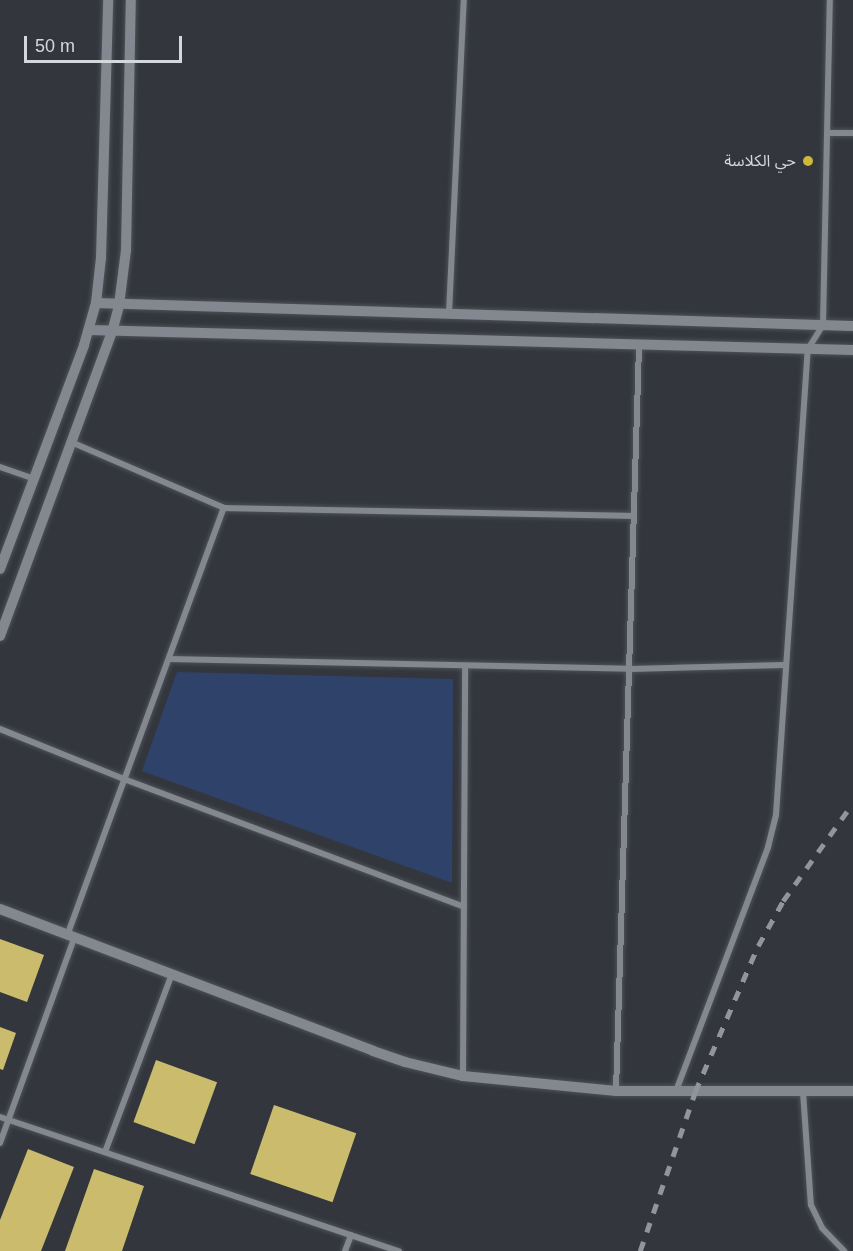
<!DOCTYPE html>
<html>
<head>
<meta charset="utf-8">
<style>
	body { margin:0 }
	#map { position:relative; width:853px; height:1251px; overflow:hidden; background:#33363d; font-family:Helvetica,"Noto Sans Arabic",sans-serif }
	div>[style] { position:absolute }
	.green>* { inset:0; background:#2f436a }
	.building>* { inset:0; background:#cabc6c; transform-origin:0 0 }
	.roads { filter:drop-shadow(0 0 2px #4e5257) drop-shadow(0 0 2px #4e5257) }
	.minor>* { height:6px; margin:-3px; padding:0 3px; transform-origin:3px; border-radius:3px; background:#838890 }
	.tertiary>* { height:10px; margin:-5px; padding:0 5px; transform-origin:5px; border-radius:5px; background:#838890 }
	.rail>* { height:4.5px; margin-top:-2.25px; transform-origin:0; background:repeating-linear-gradient(90deg,#92959b 0 10px,transparent 0 20px) }
	.dots>* { width:16px; height:16px; translate:-50% -50%; box-sizing:border-box; border:3px solid #33363d; border-radius:50% }
	span { translate:-50% -50%; white-space:nowrap; text-align:center; line-height:1.15; -webkit-text-stroke:6px #33363d; paint-order:stroke }
	.poi-label { font-size:16px; color:#d4d7db }
	.right { translate:-100% -50%; text-align:right }
	.scale { position:absolute; left:24px; top:36px; width:158px; height:27px; box-sizing:border-box; border:3px solid #d4d7db; border-top:0; padding-left:8px; font-size:18px; line-height:21px; white-space:nowrap; color:#d4d7db; -webkit-text-stroke:4px #33363d; paint-order:stroke }
</style>
</head>
<body>
<div id="map">
	<div class="green">
		<div style="clip-path:polygon(177px 672px,453px 679px,452px 883px,142px 771px)"></div>
	</div>
	<div class="building">
		<div style="clip-path:polygon(0 939px,44px 955px,27px 1002px,0 992px)"></div>
		<div style="clip-path:polygon(0 1027px,16px 1033px,3px 1070px,0 1069px)"></div>
		<div style="left:156px;top:1060px;width:65px;height:66px;rotate:20deg"></div>
		<div style="left:274px;top:1105px;width:87px;height:73px;rotate:19deg"></div>
		<div style="clip-path:polygon(28px 1149px,74px 1167px,41px 1251px,0 1251px,0 1220px)"></div>
		<div style="clip-path:polygon(94px 1169px,144px 1186px,122px 1251px,65px 1251px)"></div>
	</div>
	<div class="roads">
		<div class="minor">
			<div style="left:829px;top:133px;width:24px"></div>
			<div style="left:449px;top:313px;width:313px;rotate:-87.3deg"></div>
			<div style="left:71px;top:442px;width:167px;rotate:23.3deg"></div>
			<div style="left:224px;top:508px;width:410px;rotate:1.1deg"></div>
			<div style="left:0;top:467px;width:36px;rotate:19deg"></div>
			<div style="left:169px;top:659px;width:461px;rotate:1.2deg"></div>
			<div style="left:630px;top:669px;width:154px;rotate:-1.5deg"></div>
			<div style="left:0;top:729px;width:134px;rotate:22deg"></div>
			<div style="left:124px;top:779px;width:363px;rotate:20.6deg"></div>
			<div style="left:67px;top:936px;width:456px;rotate:-69.9deg"></div>
			<div style="left:463px;top:1076px;width:410px;rotate:-89.7deg"></div>
			<div style="left:616px;top:1091px;width:746px;rotate:-88.23deg"></div>
			<div style="left:676px;top:1091px;width:261px;rotate:-69.3deg"></div>
			<div style="left:768px;top:847px;width:33px;rotate:-76deg"></div>
			<div style="left:776px;top:815px;width:467px;rotate:-86.1deg"></div>
			<div style="left:808px;top:349px;width:28px;rotate:-58deg"></div>
			<div style="left:823px;top:325px;width:325px;rotate:-88.8deg"></div>
			<div style="left:803px;top:1092px;width:113px;rotate:86deg"></div>
			<div style="left:811px;top:1205px;width:25px;rotate:64deg"></div>
			<div style="left:822px;top:1228px;width:32px;rotate:46deg"></div>
			<div style="left:0;top:1117px;width:421px;rotate:18.6deg"></div>
			<div style="left:0;top:1143px;width:217px;rotate:-70.1deg"></div>
			<div style="left:105px;top:1152px;width:188px;rotate:-69.4deg"></div>
			<div style="left:345px;top:1251px;width:17px;rotate:-69deg"></div>
		</div>
		<div class="tertiary">
			<div style="left:96px;top:303px;width:757px;rotate:1.74deg"></div>
			<div style="left:89px;top:330px;width:764px;rotate:1.5deg"></div>
			<div style="left:0;top:569px;width:239px;rotate:-69.4deg"></div>
			<div style="left:84px;top:345px;width:44px;rotate:-74.1deg"></div>
			<div style="left:96px;top:303px;width:45px;rotate:-83.7deg"></div>
			<div style="left:101px;top:258px;width:258px;rotate:-88.4deg"></div>
			<div style="left:0;top:636px;width:324px;rotate:-69.8deg"></div>
			<div style="left:112px;top:332px;width:28px;rotate:-75deg"></div>
			<div style="left:119px;top:305px;width:55px;rotate:-82.7deg"></div>
			<div style="left:126px;top:250px;width:250px;rotate:-88.9deg"></div>
			<div style="left:0;top:909px;width:399px;rotate:20.8deg"></div>
			<div style="left:373px;top:1051px;width:34px;rotate:19deg"></div>
			<div style="left:405px;top:1062px;width:60px;rotate:13.6deg"></div>
			<div style="left:463px;top:1076px;width:154px;rotate:5.6deg"></div>
			<div style="left:616px;top:1091px;width:237px"></div>
		</div>
	</div>
	<div class="rail">
		<div style="left:640px;top:1251px;width:168px;rotate:-70.9deg"></div>
		<div style="left:695px;top:1092px;width:159px;rotate:-66.7deg"></div>
		<div style="left:758px;top:946px;width:51px;rotate:-60.9deg"></div>
		<div style="left:783px;top:901px;width:120px;rotate:-54.5deg"></div>
	</div>
	<div class="dots">
		<div style="left:808px;top:161px;background:#cdb938"></div>
	</div>
	<div class="poi-label">
		<span class="right" style="left:796px;top:161px">حي الكلاسة</span>
	</div>
	<div class="scale">50 m</div>
</div>
</body>
</html>
